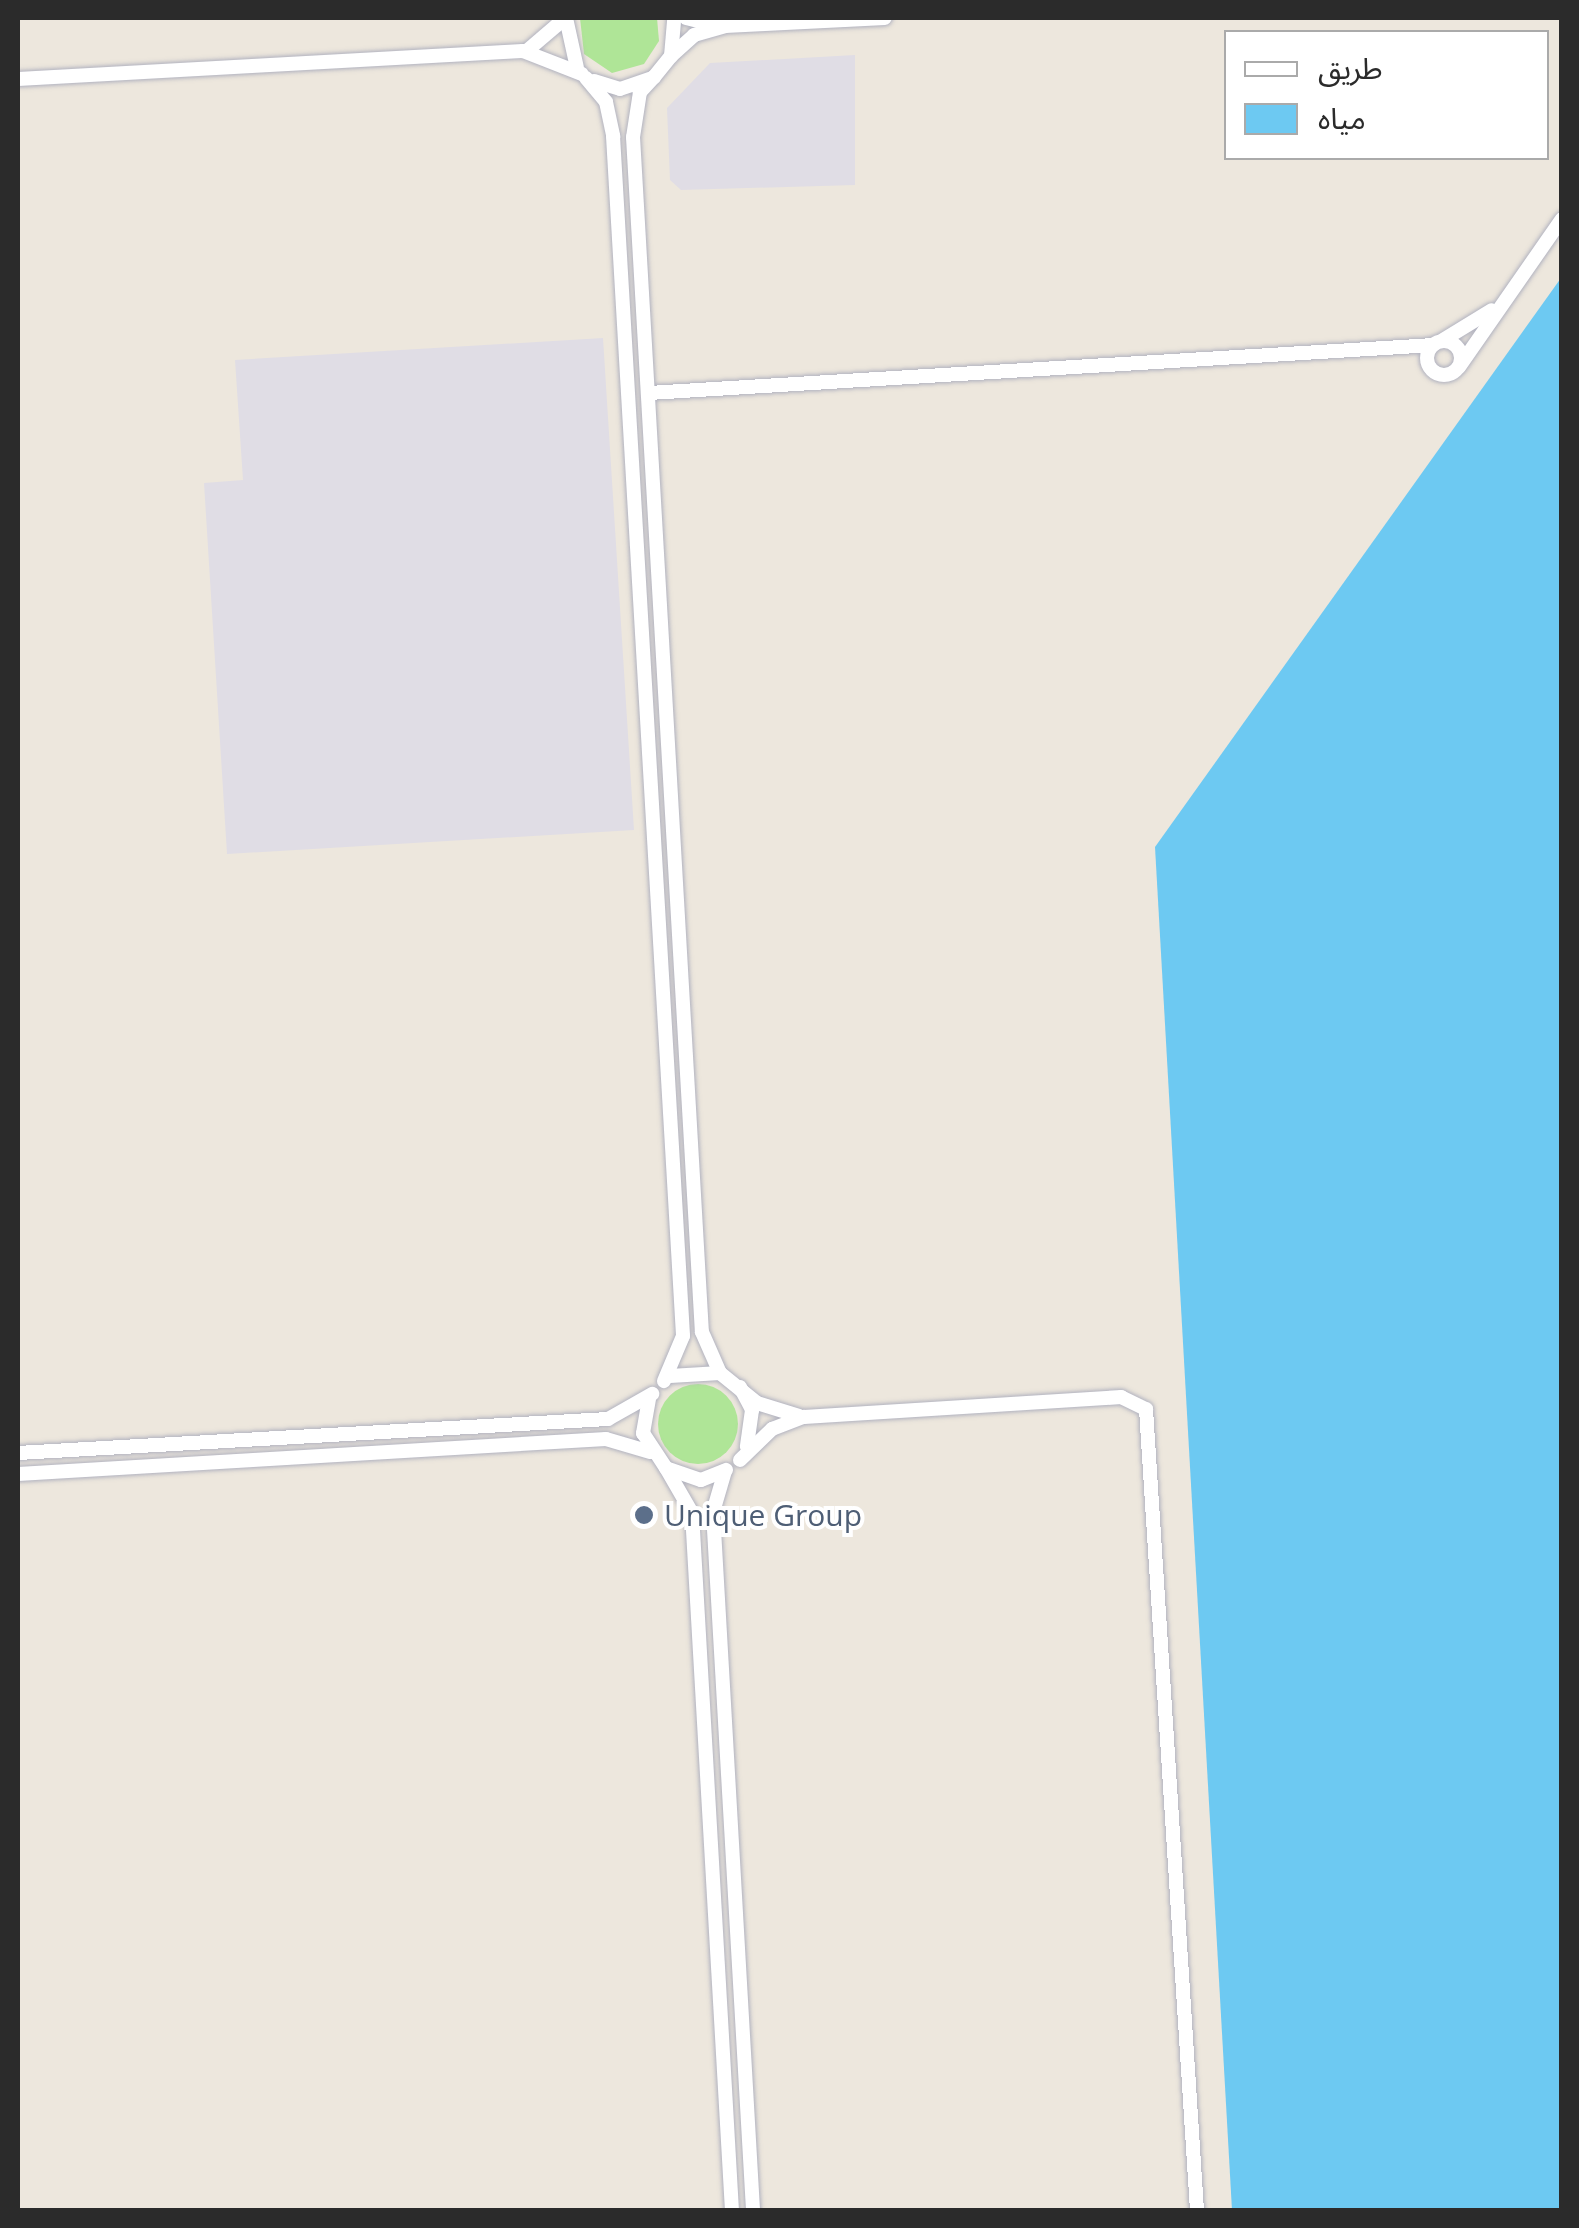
<!DOCTYPE html>
<html>
<head>
<meta charset="utf-8">
<style>
	body { margin:0 }
	#map { position:relative; width:1579px; height:2228px; overflow:hidden; background:#ede7dd; font-family:"Open Sans","Noto Sans Arabic",sans-serif }
	div>[style] { position:absolute }
	.industrial>* { inset:0; background:#e0dde5 }
	.green>* { inset:0; background:#afe597 }
	.round { border-radius:50% }
	.water>* { inset:0; background:#6dc9f2 }
	.roads { filter:drop-shadow(0 0 2px #b1b2bf) drop-shadow(0 0 2px #b1b2bf) }
	.minor>* { height:14px; margin:-7px; padding:0 7px; transform-origin:7px; border-radius:7px; background:#fff }
	.minor>.ring { margin:-7px; padding:0; box-sizing:content-box; background:none; border:14px solid #fff; border-radius:50% }
	.dots>* { width:28px; height:28px; translate:-50% -50%; box-sizing:border-box; border:5px solid #fff; border-radius:50% }
	span { translate:-50% -50%; white-space:nowrap; text-align:center; line-height:1.15; -webkit-text-stroke:8px #fff; paint-order:stroke }
	.service-label { font-size:30px; color:#4e5e75 }
	.left { translate:0 -50%; text-align:left }
	.frame { position:absolute; inset:0; border:20px solid #2b2b2b; pointer-events:none }
	.legend { position:absolute; left:1224px; top:30px; width:325px; height:130px; box-sizing:border-box; background:#fff; border:2px solid #aaa; margin:0; padding:12px 18px; list-style:none; font-size:30px; color:#2b2b2b }
	.legend li { display:flex; align-items:center; gap:20px; height:50px }
	.legend b { width:50px; border:2px solid #aaa }
</style>
</head>
<body>
<div id="map">
	<div class="industrial">
		<div style="clip-path:polygon(855px 55px,855px 185px,681px 190px,670px 180px,667px 108px,710px 63px)"></div>
		<div style="clip-path:polygon(603px 338px,634px 830px,227px 854px,204px 483px,243px 480px,235px 360px)"></div>
	</div>
	<div class="green">
		<div style="clip-path:polygon(580px 18px,657px 18px,659px 41px,644px 64px,612px 73px,584px 54px)"></div>
		<div class="round" style="left:658px;top:1384px;width:80px;height:80px"></div>
	</div>
	<div class="water">
		<div style="clip-path:polygon(1561px 278px,1561px 2210px,1232px 2210px,1155px 847px)"></div>
	</div>
	<div class="roads">
		<div class="minor">
			<div style="left:566px;top:18px;width:51px;rotate:77.6deg"></div>
			<div style="left:686px;top:18px;width:34px;rotate:14deg"></div>
			<div style="left:529px;top:49px;width:46px;rotate:-40.6deg"></div>
			<div style="left:671px;top:56px;width:31px;rotate:-42deg"></div>
			<div style="left:694px;top:35px;width:32px;rotate:-16deg"></div>
			<div style="left:725px;top:26px;width:160px;rotate:-2.9deg"></div>
			<div style="left:654px;top:77px;width:21px;rotate:133deg"></div>
			<div style="left:640px;top:92px;width:46px;rotate:98.8deg"></div>
			<div style="left:633px;top:137px;width:1197px;rotate:86.7deg"></div>
			<div style="left:702px;top:1332px;width:45px;rotate:66.3deg"></div>
			<div style="left:586px;top:78px;width:31px;rotate:50deg"></div>
			<div style="left:606px;top:102px;width:35px;rotate:78deg"></div>
			<div style="left:613px;top:136px;width:1202px;rotate:86.66deg"></div>
			<div style="left:683px;top:1336px;width:49px;rotate:112.9deg"></div>
			<div style="left:18px;top:79px;width:506px;rotate:-3.17deg"></div>
			<div style="left:523px;top:51px;width:63px;rotate:21.3deg"></div>
			<div style="left:594px;top:81px;width:27px;rotate:17deg"></div>
			<div style="left:620px;top:89px;width:36px;rotate:-19deg"></div>
			<div style="left:654px;top:77px;width:27px;rotate:-51deg"></div>
			<div style="left:671px;top:56px;width:38px;rotate:-85deg"></div>
			<div style="left:1443px;top:340px;width:57px;rotate:-31.5deg"></div>
			<div class="ring" style="left:1427px;top:341px;width:20px;height:20px"></div>
			<div style="left:1459px;top:367px;width:180px;rotate:-55.2deg"></div>
			<div style="left:649px;top:393px;width:785px;rotate:-3.5deg"></div>
			<div style="left:670px;top:1376px;width:50px;rotate:-3.4deg"></div>
			<div style="left:720px;top:1373px;width:48px;rotate:39deg"></div>
			<div style="left:757px;top:1403px;width:44px;rotate:17.2deg"></div>
			<div style="left:740px;top:1387px;width:26px;rotate:62deg"></div>
			<div style="left:752px;top:1410px;width:37px;rotate:98deg"></div>
			<div style="left:649px;top:1399px;width:35px;rotate:100deg"></div>
			<div style="left:643px;top:1433px;width:42px;rotate:56.7deg"></div>
			<div style="left:666px;top:1468px;width:37px;rotate:19deg"></div>
			<div style="left:701px;top:1480px;width:27px;rotate:-22deg"></div>
			<div style="left:18px;top:1453px;width:591px;rotate:-3.3deg"></div>
			<div style="left:608px;top:1419px;width:51px;rotate:-29.6deg"></div>
			<div style="left:740px;top:1460px;width:45px;rotate:-44.1deg"></div>
			<div style="left:772px;top:1429px;width:34px;rotate:-21deg"></div>
			<div style="left:804px;top:1417px;width:318px;rotate:-3.6deg"></div>
			<div style="left:1121px;top:1397px;width:28px;rotate:26deg"></div>
			<div style="left:1146px;top:1409px;width:803px;rotate:86.36deg"></div>
			<div style="left:666px;top:1468px;width:52px;rotate:60deg"></div>
			<div style="left:692px;top:1513px;width:698px;rotate:86.72deg"></div>
			<div style="left:725px;top:1471px;width:43px;rotate:106.3deg"></div>
			<div style="left:713px;top:1512px;width:699px;rotate:86.72deg"></div>
			<div style="left:18px;top:1474px;width:589px;rotate:-3.41deg"></div>
			<div style="left:606px;top:1439px;width:46px;rotate:16.5deg"></div>
		</div>
	</div>
	<div class="dots">
		<div style="left:644px;top:1515px;background:#5c6f8a"></div>
	</div>
	<div class="service-label">
		<span class="left" style="left:664px;top:1515px">Unique Group</span>
	</div>
	<div class="frame"></div>
	<ul class="legend">
	<li><b style="height:12px;background:#fff"></b>طريق</li>
	<li><b style="height:28px;background:#6dc9f2"></b>مياه</li>
	</ul>
</div>
</body>
</html>
